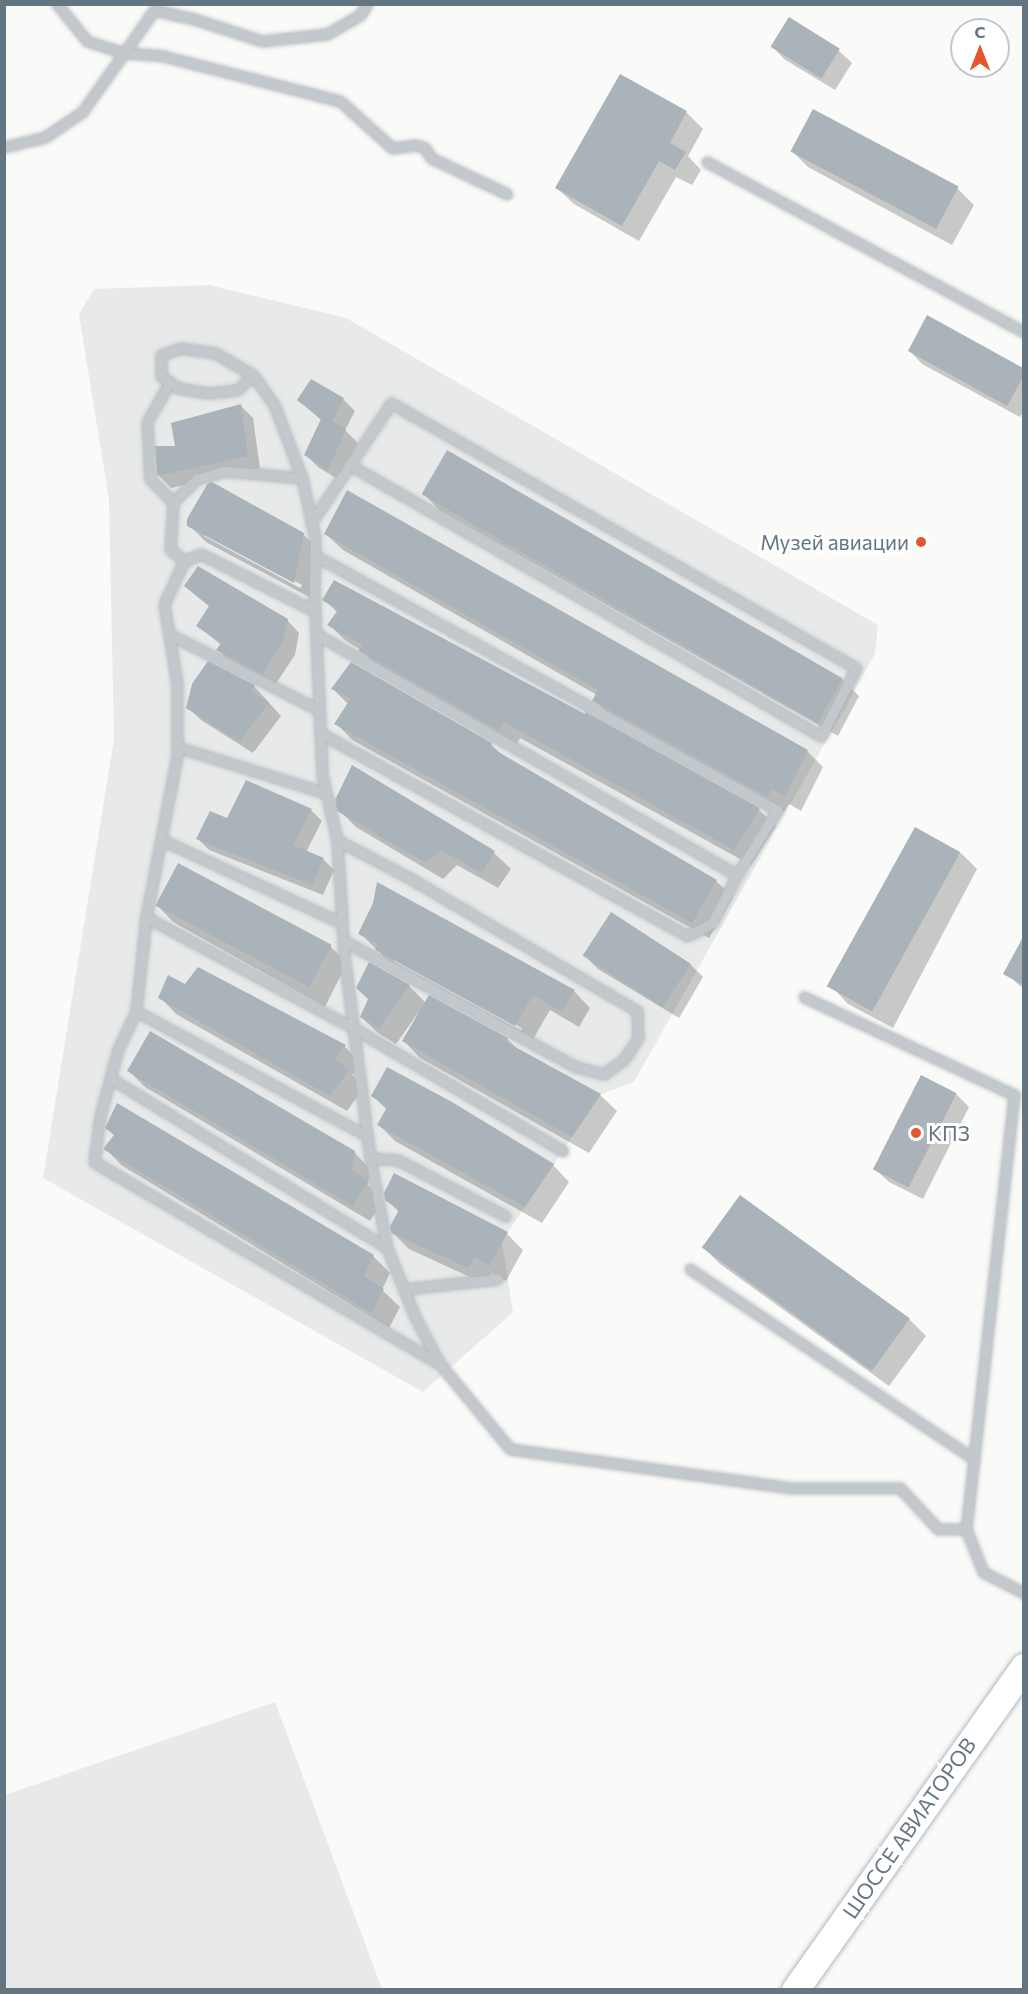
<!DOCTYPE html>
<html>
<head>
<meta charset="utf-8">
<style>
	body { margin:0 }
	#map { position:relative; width:1028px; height:1994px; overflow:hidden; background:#fafaf8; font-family:Commissioner,sans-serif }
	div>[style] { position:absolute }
	.built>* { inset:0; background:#e8e9e9 }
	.shadow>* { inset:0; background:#0003 }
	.building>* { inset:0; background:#aab3b9; transform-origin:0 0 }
	.roads { filter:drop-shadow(0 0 2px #b3babf) drop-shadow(0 0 2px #b3babf) }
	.lane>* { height:9px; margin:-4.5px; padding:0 4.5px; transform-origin:4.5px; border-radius:4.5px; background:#c3c8cc }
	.secondary>* { height:27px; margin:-13.5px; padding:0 13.5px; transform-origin:13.5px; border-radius:13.5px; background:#fff }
	.dots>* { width:16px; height:16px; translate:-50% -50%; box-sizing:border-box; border:3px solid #fff; border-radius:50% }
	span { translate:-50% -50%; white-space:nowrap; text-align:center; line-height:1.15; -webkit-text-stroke:6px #fff; paint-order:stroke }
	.poi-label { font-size:21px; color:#657683 }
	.right { translate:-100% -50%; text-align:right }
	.left { translate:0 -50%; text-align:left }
	.street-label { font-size:21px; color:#657683 }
	.frame { position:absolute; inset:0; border:6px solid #657683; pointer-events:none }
	.north { position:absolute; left:950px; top:18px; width:60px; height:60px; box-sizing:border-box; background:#fff; border:2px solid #c1c8cd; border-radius:50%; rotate:0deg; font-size:16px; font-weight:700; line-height:24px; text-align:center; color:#657683 }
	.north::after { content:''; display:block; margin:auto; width:21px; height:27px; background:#e4572e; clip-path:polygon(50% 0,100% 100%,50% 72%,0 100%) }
</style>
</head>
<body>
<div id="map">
	<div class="built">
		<div style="clip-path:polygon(209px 285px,346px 318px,878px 625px,875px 654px,634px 1082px,601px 1094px,502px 1241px,513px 1312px,423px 1392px,43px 1178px,114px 739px,109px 500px,79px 314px,94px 289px)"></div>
		<div style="clip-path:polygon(275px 1702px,382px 1989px,5px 1989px,5px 1795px)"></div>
	</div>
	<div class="shadow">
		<div style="clip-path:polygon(789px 19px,839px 51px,852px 63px,835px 90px,784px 59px,772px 46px)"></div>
		<div style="clip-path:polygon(621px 76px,687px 113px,703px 129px,688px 156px,701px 170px,692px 185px,676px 177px,639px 241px,574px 204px,557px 188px)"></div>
		<div style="clip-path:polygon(792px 151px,957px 188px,974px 205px,952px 245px,808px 167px)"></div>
		<div style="clip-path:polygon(928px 317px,1024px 370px,1024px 411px,1020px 417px,922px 364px,910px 351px)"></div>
		<div style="clip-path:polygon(343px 399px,355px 411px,345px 430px,358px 443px,341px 481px,318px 467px,306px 455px,322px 421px,299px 400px)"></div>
		<div style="clip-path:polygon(241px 406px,253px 418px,260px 468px,171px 488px,159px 476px,177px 447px)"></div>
		<div style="clip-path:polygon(423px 493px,842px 679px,859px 696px,838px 736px,439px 510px)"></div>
		<div style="clip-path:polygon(evenodd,189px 525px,303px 534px,320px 551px,311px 598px,206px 542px,189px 525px,204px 533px,302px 585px,300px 588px,204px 536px,204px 533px)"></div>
		<div style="clip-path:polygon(326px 534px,807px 751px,823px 767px,801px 811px,789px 804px,784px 812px,611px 717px,594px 700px,597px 695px,343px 550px)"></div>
		<div style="clip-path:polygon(186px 586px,287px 620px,299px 633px,295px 655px,275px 685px,230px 662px,218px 650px,221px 645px,198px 626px,210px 607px)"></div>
		<div style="clip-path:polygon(324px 599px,585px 716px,586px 714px,759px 810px,776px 826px,751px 865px,520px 738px,516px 746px,377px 667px,361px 650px,346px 641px,329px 625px,338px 613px)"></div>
		<div style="clip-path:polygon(254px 686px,281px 716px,253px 753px,201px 720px,188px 708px)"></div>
		<div style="clip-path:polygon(333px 689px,491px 744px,505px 758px,716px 881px,733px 897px,709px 938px,352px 740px,336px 723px,349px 705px)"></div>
		<div style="clip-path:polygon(353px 767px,494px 853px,511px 869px,498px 888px,457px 865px,443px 879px,356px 827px,339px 810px)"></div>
		<div style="clip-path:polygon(311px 810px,322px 821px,306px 852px,323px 859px,334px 870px,323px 895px,209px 850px,198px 839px)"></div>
		<div style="clip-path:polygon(961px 853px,977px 869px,893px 1028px,848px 1004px,832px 987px)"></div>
		<div style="clip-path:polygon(157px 905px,330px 946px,347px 963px,325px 1007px,173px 922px)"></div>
		<div style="clip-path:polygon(evenodd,360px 933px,574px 991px,590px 1008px,579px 1027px,550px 1010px,532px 1041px,393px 966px,360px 933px,394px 959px,522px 1028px,521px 1031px,394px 962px,394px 959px)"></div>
		<div style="clip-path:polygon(1024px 940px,1024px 989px,1005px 973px)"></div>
		<div style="clip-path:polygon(586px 957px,690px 964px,703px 977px,679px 1018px,598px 969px)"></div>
		<div style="clip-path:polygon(199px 969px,345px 1047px,361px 1063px,352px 1075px,364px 1087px,347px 1111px,176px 1014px,160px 997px,185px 986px)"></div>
		<div style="clip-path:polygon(409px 986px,426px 1003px,507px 1039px,519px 1050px,600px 1095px,617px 1111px,589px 1153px,420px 1058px,404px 1041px,420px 1014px,418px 1013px,396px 1044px,378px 1033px,361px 1017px)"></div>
		<div style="clip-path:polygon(129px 1071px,354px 1152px,370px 1169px,368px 1185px,383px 1200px,370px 1221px,145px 1087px)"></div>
		<div style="clip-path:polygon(922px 1077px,956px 1094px,969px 1107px,923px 1199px,889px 1182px,876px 1170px)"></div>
		<div style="clip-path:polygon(372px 1095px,553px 1165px,569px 1182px,542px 1223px,395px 1141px,379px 1125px,387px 1110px)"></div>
		<div style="clip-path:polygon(118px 1105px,373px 1256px,390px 1273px,382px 1290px,400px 1307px,389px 1328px,121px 1165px,105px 1148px,115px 1135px,107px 1127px)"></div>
		<div style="clip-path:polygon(740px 1197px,909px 1319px,926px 1336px,889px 1386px,720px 1264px,704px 1248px)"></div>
		<div style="clip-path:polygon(386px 1199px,507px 1234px,523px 1250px,506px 1281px,492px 1273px,485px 1284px,409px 1249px,392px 1232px,399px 1212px)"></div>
	</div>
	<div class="building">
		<div style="left:789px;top:17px;width:60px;height:35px;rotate:32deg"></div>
		<div style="clip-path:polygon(620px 74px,687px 111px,670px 143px,686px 152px,675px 170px,659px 161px,622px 226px,555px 188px)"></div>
		<div style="left:813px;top:109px;width:165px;height:48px;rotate:28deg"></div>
		<div style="clip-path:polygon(927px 315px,1023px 368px,1023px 377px,1007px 406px,908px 351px)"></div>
		<div style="clip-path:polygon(311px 379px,344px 398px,332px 421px,346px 429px,328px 470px,304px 455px,321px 419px,297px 400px)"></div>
		<div style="clip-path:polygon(241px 404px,248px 456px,157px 476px,155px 446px,175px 446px,171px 423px)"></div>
		<div style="left:447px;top:450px;width:457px;height:51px;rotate:30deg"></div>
		<div style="clip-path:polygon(212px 482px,304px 533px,294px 583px,187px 526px,187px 519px,208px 483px)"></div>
		<div style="clip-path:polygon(347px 490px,808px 750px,785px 796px,772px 789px,767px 797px,592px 701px,598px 690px,324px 534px)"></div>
		<div style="clip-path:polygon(198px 566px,288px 619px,283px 642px,262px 674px,216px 650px,221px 643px,196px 626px,209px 606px,184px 586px)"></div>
		<div style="clip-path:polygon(334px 580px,585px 714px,586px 712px,760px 808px,734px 850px,504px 722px,499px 731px,358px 651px,363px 645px,327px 625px,338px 610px,322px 600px)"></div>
		<div style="clip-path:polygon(208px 661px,255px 685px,251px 691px,269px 702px,240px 742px,186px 708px,192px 684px)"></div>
		<div style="clip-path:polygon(351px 662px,492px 743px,490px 747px,717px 880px,692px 923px,334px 724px,351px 698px,331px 689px)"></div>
		<div style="clip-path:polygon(352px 765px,495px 851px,482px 873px,440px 850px,426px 863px,337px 811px,335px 800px)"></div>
		<div style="clip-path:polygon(246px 780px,312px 809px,293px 845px,324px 858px,312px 885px,196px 839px,210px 811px,227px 818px)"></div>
		<div style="left:915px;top:827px;width:52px;height:182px;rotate:29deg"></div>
		<div style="left:178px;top:863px;width:174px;height:48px;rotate:28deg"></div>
		<div style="clip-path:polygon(377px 882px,575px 990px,562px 1012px,533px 995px,515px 1026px,375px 950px,378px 944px,358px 934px,373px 903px)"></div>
		<div style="left:611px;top:912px;width:95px;height:52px;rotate:33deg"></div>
		<div style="clip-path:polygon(1023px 937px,1023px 985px,1003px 974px)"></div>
		<div style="clip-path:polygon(369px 962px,410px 985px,379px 1028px,360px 1017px,368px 999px,356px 988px)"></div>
		<div style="clip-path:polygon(198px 967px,346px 1045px,335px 1059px,349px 1070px,330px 1096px,158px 998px,168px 975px,185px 984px)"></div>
		<div style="clip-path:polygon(429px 995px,508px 1038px,506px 1042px,601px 1094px,572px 1137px,402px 1041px)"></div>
		<div style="clip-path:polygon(150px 1031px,355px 1151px,352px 1170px,368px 1182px,353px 1206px,127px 1071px)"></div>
		<div style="clip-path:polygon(387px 1067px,452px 1102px,554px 1164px,525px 1207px,377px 1125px,387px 1107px,371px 1096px)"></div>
		<div style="left:921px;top:1075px;width:40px;height:106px;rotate:27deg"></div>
		<div style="clip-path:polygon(117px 1103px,374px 1255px,364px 1276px,384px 1289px,372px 1313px,103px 1149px,114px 1135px,105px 1128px)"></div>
		<div style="clip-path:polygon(394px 1173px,508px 1232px,489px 1266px,475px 1257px,468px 1268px,391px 1233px,390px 1226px,399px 1210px,385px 1200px,384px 1193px)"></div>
		<div style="left:740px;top:1195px;width:210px;height:65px;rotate:36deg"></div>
	</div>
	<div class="roads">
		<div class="lane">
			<div style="left:124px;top:53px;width:39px;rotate:4deg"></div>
			<div style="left:163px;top:56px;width:183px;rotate:14.3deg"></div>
			<div style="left:340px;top:101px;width:70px;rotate:42.1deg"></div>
			<div style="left:392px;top:148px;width:24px;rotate:-7deg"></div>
			<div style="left:416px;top:145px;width:9px;rotate:18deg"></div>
			<div style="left:425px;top:148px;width:12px;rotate:59deg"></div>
			<div style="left:431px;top:158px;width:84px;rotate:25.3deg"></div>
			<div style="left:124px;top:53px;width:52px;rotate:-55.1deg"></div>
			<div style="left:154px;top:10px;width:41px;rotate:12.7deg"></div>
			<div style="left:194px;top:19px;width:71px;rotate:17.9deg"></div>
			<div style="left:262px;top:41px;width:65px;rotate:-6.1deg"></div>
			<div style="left:327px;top:34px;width:38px;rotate:-30deg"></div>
			<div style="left:360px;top:15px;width:13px;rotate:-58deg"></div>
			<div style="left:4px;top:147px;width:42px;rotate:-13.7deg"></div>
			<div style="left:45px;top:137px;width:45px;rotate:-34deg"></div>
			<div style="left:82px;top:112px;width:72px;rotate:-54.6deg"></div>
			<div style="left:124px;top:53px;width:39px;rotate:-162deg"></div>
			<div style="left:87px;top:41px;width:48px;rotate:-129deg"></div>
			<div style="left:707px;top:162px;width:360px;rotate:28.2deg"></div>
			<div style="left:253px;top:375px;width:22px;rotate:137deg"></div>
			<div style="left:237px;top:390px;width:29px;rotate:174deg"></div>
			<div style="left:208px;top:393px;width:30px;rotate:-171deg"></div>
			<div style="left:178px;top:388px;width:21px;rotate:-145deg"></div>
			<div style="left:161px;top:376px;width:21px;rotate:-90deg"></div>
			<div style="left:161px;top:355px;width:20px;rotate:-20deg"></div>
			<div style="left:180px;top:348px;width:35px;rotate:8deg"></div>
			<div style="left:215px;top:353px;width:44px;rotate:30.1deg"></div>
			<div style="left:253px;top:375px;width:39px;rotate:55deg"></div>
			<div style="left:275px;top:407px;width:76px;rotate:69.2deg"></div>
			<div style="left:302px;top:478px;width:61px;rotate:77.8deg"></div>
			<div style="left:315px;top:538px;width:52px;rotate:91.1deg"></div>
			<div style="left:314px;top:590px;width:185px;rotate:87.5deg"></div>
			<div style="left:322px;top:775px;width:67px;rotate:77deg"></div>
			<div style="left:337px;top:840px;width:115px;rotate:86.5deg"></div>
			<div style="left:344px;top:955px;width:205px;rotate:82.7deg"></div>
			<div style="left:370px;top:1158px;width:92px;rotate:79.3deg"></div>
			<div style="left:387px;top:1248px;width:74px;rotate:67.9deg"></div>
			<div style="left:415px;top:1317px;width:53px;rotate:62deg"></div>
			<div style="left:440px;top:1364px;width:110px;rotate:50.5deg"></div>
			<div style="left:510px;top:1449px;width:284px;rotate:7.9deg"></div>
			<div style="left:791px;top:1488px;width:109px"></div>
			<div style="left:900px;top:1488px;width:56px;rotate:47.2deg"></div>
			<div style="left:938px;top:1529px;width:28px"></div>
			<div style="left:966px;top:1529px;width:46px;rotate:68.4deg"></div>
			<div style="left:983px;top:1572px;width:46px;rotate:27.1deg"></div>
			<div style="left:170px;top:382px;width:46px;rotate:119.9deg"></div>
			<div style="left:147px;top:422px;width:57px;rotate:87deg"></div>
			<div style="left:150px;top:479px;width:33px;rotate:45deg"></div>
			<div style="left:173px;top:502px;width:47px;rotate:93.7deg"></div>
			<div style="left:170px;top:549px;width:18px;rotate:41deg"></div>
			<div style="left:184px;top:561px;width:47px;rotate:114.9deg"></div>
			<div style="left:164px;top:604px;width:80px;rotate:80.7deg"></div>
			<div style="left:177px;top:683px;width:73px;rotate:90deg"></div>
			<div style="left:177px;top:756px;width:164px;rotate:100.9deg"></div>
			<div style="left:146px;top:917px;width:95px;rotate:96.1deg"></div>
			<div style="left:136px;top:1011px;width:42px;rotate:115.3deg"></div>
			<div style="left:118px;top:1049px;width:69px;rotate:105deg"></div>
			<div style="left:100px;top:1116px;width:46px;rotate:97.4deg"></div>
			<div style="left:94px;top:1162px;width:401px;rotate:30.3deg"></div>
			<div style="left:173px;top:502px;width:33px;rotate:-44deg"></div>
			<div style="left:197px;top:479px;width:29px;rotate:-16deg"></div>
			<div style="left:225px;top:471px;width:77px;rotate:5.2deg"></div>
			<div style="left:311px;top:523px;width:144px;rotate:-56.3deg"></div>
			<div style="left:391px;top:403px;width:535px;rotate:29.68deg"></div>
			<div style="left:856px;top:668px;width:76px;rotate:117.2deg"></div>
			<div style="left:821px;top:736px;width:543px;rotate:-150.09deg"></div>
			<div style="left:314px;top:555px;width:529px;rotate:28.84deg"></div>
			<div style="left:777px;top:810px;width:76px;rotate:121.6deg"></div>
			<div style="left:737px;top:875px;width:485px;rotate:-150.2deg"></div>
			<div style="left:184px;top:561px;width:18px;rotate:-22deg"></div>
			<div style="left:201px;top:554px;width:127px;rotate:26.6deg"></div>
			<div style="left:169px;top:634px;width:168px;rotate:26.9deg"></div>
			<div style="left:320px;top:733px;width:419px;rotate:28.9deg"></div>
			<div style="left:687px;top:936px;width:28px;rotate:-27deg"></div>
			<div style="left:712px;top:923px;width:54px;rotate:-62.5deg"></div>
			<div style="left:177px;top:747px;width:156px;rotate:17.2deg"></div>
			<div style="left:162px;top:840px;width:198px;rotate:24.8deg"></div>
			<div style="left:337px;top:840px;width:78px;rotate:27.6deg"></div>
			<div style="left:406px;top:876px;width:268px;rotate:30.3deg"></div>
			<div style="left:637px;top:1011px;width:27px;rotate:88deg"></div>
			<div style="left:638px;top:1038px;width:27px;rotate:124deg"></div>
			<div style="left:623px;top:1060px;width:24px;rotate:144deg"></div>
			<div style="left:604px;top:1074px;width:29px;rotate:-166deg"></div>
			<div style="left:576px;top:1067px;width:264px;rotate:-151.5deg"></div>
			<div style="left:146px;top:917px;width:237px;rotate:28.2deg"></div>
			<div style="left:355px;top:1029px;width:241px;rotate:30.4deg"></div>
			<div style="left:804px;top:997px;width:232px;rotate:25deg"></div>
			<div style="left:1014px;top:1095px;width:437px;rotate:96.3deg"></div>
			<div style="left:136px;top:1011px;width:263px;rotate:28.4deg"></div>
			<div style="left:110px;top:1078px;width:325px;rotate:31.5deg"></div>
			<div style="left:370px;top:1158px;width:28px;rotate:4deg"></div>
			<div style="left:398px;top:1160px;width:121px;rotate:27.6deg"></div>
			<div style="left:690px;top:1269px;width:342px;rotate:33.8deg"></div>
			<div style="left:404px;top:1289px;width:94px;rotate:-6.1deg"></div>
		</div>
		<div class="secondary">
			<div style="left:795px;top:1990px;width:396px;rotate:-54.7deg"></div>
		</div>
	</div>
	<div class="dots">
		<div style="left:921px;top:542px;background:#e4572e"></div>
		<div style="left:916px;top:1133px;background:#e4572e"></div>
	</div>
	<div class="poi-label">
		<span class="right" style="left:909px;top:542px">Музей авиации</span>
		<span class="left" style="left:928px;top:1133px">КПЗ</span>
	</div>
	<div class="street-label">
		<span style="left:909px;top:1828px;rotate:-55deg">ШОССЕ АВИАТОРОВ</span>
	</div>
	<div class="frame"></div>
	<div class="north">С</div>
</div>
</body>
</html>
